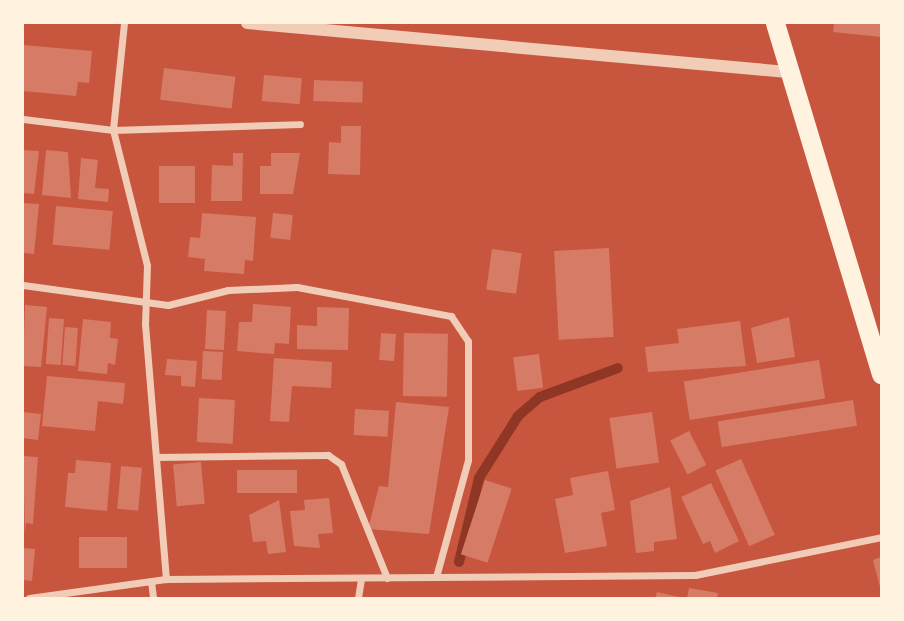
<!DOCTYPE html>
<html>
<head>
<meta charset="utf-8">
<style>
	body { margin:0 }
	#map { position:relative; width:904px; height:621px; overflow:hidden; background:#c8553d; font-family:Lora,serif }
	div>[style] { position:absolute }
	.stream>* { height:10px; margin:-5px; padding:0 5px; transform-origin:5px; border-radius:5px; background:#8f3625 }
	.building>* { inset:0; background:#d67c66; transform-origin:0 0 }
	.minor>* { height:7px; margin:-3.5px; padding:0 3.5px; transform-origin:3.5px; border-radius:3.5px; background:#f1ccb7 }
	.tertiary>* { height:12px; margin:-6px; padding:0 6px; transform-origin:6px; border-radius:6px; background:#f1ccb7 }
	.trunk>* { height:19px; margin:-9.5px; padding:0 9.5px; transform-origin:9.5px; border-radius:9.5px; background:#fff3e0 }
	span { translate:-50% -50%; white-space:nowrap; text-align:center; line-height:1.15; -webkit-text-stroke:7px #fff3e0; paint-order:stroke }
	.frame { position:absolute; inset:0; border:24px solid #fff3e0; pointer-events:none }
</style>
</head>
<body>
<div id="map">
	<div class="stream">
		<div style="left:459px;top:562px;width:86px;rotate:-76.6deg"></div>
		<div style="left:479px;top:478px;width:73px;rotate:-57.8deg"></div>
		<div style="left:518px;top:416px;width:29px;rotate:-41deg"></div>
		<div style="left:540px;top:397px;width:83px;rotate:-20.4deg"></div>
	</div>
	<div class="building">
		<div style="clip-path:polygon(834px 23px,881px 23px,881px 37px,833px 32px)"></div>
		<div style="clip-path:polygon(23px 45px,92px 51px,89px 83px,78px 82px,76px 96px,23px 91px)"></div>
		<div style="left:164px;top:68px;width:72px;height:32px;rotate:7deg"></div>
		<div style="left:264px;top:75px;width:38px;height:26px;rotate:5deg"></div>
		<div style="left:314px;top:80px;width:49px;height:21px;rotate:2deg"></div>
		<div style="clip-path:polygon(341px 126px,361px 126px,360px 175px,328px 174px,329px 142px,341px 143px)"></div>
		<div style="clip-path:polygon(23px 150px,39px 151px,34px 194px,23px 193px)"></div>
		<div style="clip-path:polygon(46px 150px,68px 152px,71px 198px,42px 195px)"></div>
		<div style="clip-path:polygon(233px 153px,243px 153px,242px 201px,211px 201px,212px 165px,233px 166px)"></div>
		<div style="clip-path:polygon(271px 153px,300px 153px,293px 194px,260px 194px,260px 166px,271px 166px)"></div>
		<div style="clip-path:polygon(81px 158px,98px 160px,95px 188px,109px 189px,108px 202px,78px 199px)"></div>
		<div style="left:159px;top:166px;width:36px;height:37px"></div>
		<div style="clip-path:polygon(23px 203px,39px 204px,34px 254px,23px 253px)"></div>
		<div style="left:56px;top:206px;width:57px;height:39px;rotate:5deg"></div>
		<div style="clip-path:polygon(202px 213px,256px 217px,253px 261px,245px 260px,244px 274px,204px 271px,205px 259px,188px 257px,190px 237px,200px 238px)"></div>
		<div style="left:273px;top:213px;width:20px;height:25px;rotate:6deg"></div>
		<div style="left:609px;top:248px;width:89px;height:55px;rotate:87deg"></div>
		<div style="left:492px;top:249px;width:30px;height:41px;rotate:8deg"></div>
		<div style="clip-path:polygon(253px 304px,291px 307px,289px 344px,275px 343px,274px 354px,237px 351px,239px 322px,252px 322px)"></div>
		<div style="clip-path:polygon(25px 305px,47px 307px,41px 367px,23px 366px)"></div>
		<div style="clip-path:polygon(317px 307px,349px 308px,348px 350px,297px 349px,297px 325px,317px 326px)"></div>
		<div style="left:207px;top:310px;width:19px;height:39px;rotate:3deg"></div>
		<div style="clip-path:polygon(789px 317px,795px 357px,757px 363px,751px 328px)"></div>
		<div style="left:49px;top:318px;width:15px;height:46px;rotate:4deg"></div>
		<div style="clip-path:polygon(83px 319px,111px 322px,110px 338px,118px 339px,115px 365px,108px 363px,107px 374px,78px 371px)"></div>
		<div style="clip-path:polygon(740px 321px,746px 366px,648px 372px,645px 347px,679px 343px,677px 329px)"></div>
		<div style="left:65px;top:327px;width:13px;height:38px;rotate:4deg"></div>
		<div style="left:381px;top:333px;width:15px;height:27px;rotate:4deg"></div>
		<div style="left:404px;top:333px;width:44px;height:63px;rotate:1deg"></div>
		<div style="left:203px;top:351px;width:20px;height:28px;rotate:3deg"></div>
		<div style="left:539px;top:354px;width:34px;height:26px;rotate:83deg"></div>
		<div style="clip-path:polygon(274px 358px,332px 362px,331px 388px,292px 386px,289px 422px,270px 421px)"></div>
		<div style="clip-path:polygon(167px 359px,197px 361px,195px 387px,181px 386px,181px 376px,165px 375px)"></div>
		<div style="left:819px;top:360px;width:39px;height:137px;rotate:81deg"></div>
		<div style="clip-path:polygon(47px 376px,125px 383px,123px 404px,98px 401px,95px 431px,42px 426px)"></div>
		<div style="left:199px;top:398px;width:36px;height:44px;rotate:3deg"></div>
		<div style="left:853px;top:400px;width:26px;height:137px;rotate:81deg"></div>
		<div style="clip-path:polygon(396px 402px,449px 407px,429px 534px,368px 529px,379px 486px,388px 487px)"></div>
		<div style="left:355px;top:409px;width:34px;height:26px;rotate:3deg"></div>
		<div style="clip-path:polygon(23px 412px,41px 414px,38px 440px,23px 438px)"></div>
		<div style="left:652px;top:412px;width:51px;height:43px;rotate:82deg"></div>
		<div style="left:689px;top:431px;width:38px;height:21px;rotate:63deg"></div>
		<div style="clip-path:polygon(23px 456px,38px 457px,33px 524px,26px 523px,25px 534px)"></div>
		<div style="left:741px;top:459px;width:83px;height:28px;rotate:66deg"></div>
		<div style="clip-path:polygon(76px 460px,111px 463px,107px 511px,65px 507px,68px 473px,75px 473px)"></div>
		<div style="left:201px;top:462px;width:42px;height:28px;rotate:85deg"></div>
		<div style="left:121px;top:466px;width:21px;height:43px;rotate:5deg"></div>
		<div style="left:297px;top:470px;width:23px;height:60px;rotate:90deg"></div>
		<div style="clip-path:polygon(608px 471px,615px 510px,601px 513px,607px 546px,565px 553px,555px 499px,573px 495px,570px 478px)"></div>
		<div style="left:485px;top:480px;width:28px;height:78px;rotate:18deg"></div>
		<div style="clip-path:polygon(711px 483px,739px 541px,715px 553px,710px 541px,703px 544px,681px 497px)"></div>
		<div style="clip-path:polygon(670px 487px,677px 539px,654px 542px,654px 551px,636px 553px,630px 501px)"></div>
		<div style="clip-path:polygon(329px 498px,333px 533px,318px 534px,320px 548px,294px 546px,290px 511px,305px 510px,304px 500px)"></div>
		<div style="clip-path:polygon(279px 500px,286px 552px,268px 554px,266px 541px,253px 542px,249px 515px)"></div>
		<div style="left:79px;top:537px;width:48px;height:31px"></div>
		<div style="clip-path:polygon(23px 548px,35px 549px,32px 581px,23px 580px)"></div>
		<div style="clip-path:polygon(881px 557px,881px 587px,880px 587px,873px 560px)"></div>
		<div style="clip-path:polygon(689px 588px,718px 593px,717px 598px,687px 598px)"></div>
		<div style="clip-path:polygon(657px 592px,679px 597px,679px 598px,655px 598px)"></div>
	</div>
	<div class="minor">
		<div style="left:124px;top:23px;width:108px;rotate:95.9deg"></div>
		<div style="left:113px;top:130px;width:139px;rotate:75.9deg"></div>
		<div style="left:147px;top:265px;width:59px;rotate:91.9deg"></div>
		<div style="left:145px;top:324px;width:256px;rotate:85.3deg"></div>
		<div style="left:23px;top:119px;width:91px;rotate:7deg"></div>
		<div style="left:113px;top:130px;width:187px;rotate:-1.8deg"></div>
		<div style="left:23px;top:285px;width:146px;rotate:7.9deg"></div>
		<div style="left:168px;top:305px;width:62px;rotate:-14deg"></div>
		<div style="left:228px;top:290px;width:69px;rotate:-2.5deg"></div>
		<div style="left:297px;top:287px;width:157px;rotate:10.7deg"></div>
		<div style="left:451px;top:316px;width:30px;rotate:56deg"></div>
		<div style="left:468px;top:341px;width:119px;rotate:90deg"></div>
		<div style="left:468px;top:460px;width:121px;rotate:105.3deg"></div>
		<div style="left:156px;top:457px;width:172px;rotate:-0.7deg"></div>
		<div style="left:328px;top:455px;width:16px;rotate:35deg"></div>
		<div style="left:341px;top:464px;width:123px;rotate:68deg"></div>
		<div style="left:151px;top:581px;width:17px;rotate:83deg"></div>
		<div style="left:29px;top:598px;width:138px;rotate:-7.9deg"></div>
		<div style="left:166px;top:579px;width:529px;rotate:-0.43deg"></div>
		<div style="left:695px;top:575px;width:190px;rotate:-11.5deg"></div>
		<div style="left:358px;top:598px;width:20px;rotate:-81deg"></div>
	</div>
	<div class="tertiary">
		<div style="left:247px;top:23px;width:543px;rotate:5.18deg"></div>
	</div>
	<div class="trunk">
		<div style="left:775px;top:23px;width:367px;rotate:73.2deg"></div>
	</div>
	<div class="frame"></div>
</div>
</body>
</html>
